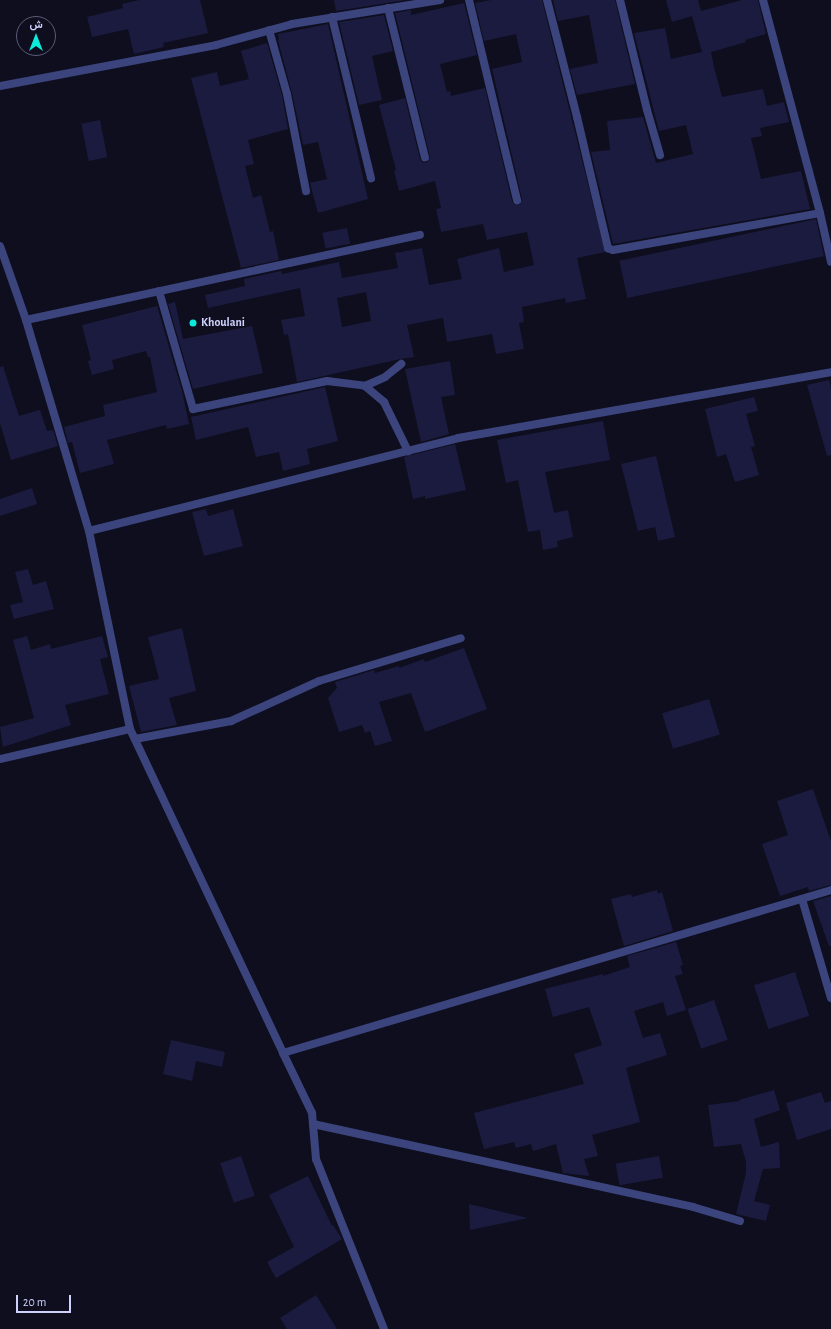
<!DOCTYPE html>
<html>
<head>
<meta charset="utf-8">
<style>
	body { margin:0 }
	#map { position:relative; width:831px; height:1329px; overflow:hidden; background:#0e0e1f; font-family:"Alegreya Sans",Vazirmatn,sans-serif }
	div>[style] { position:absolute }
	.building>* { inset:0; background:#1b1b3f; transform-origin:0 0 }
	.street>* { height:8px; margin:-4px; padding:0 4px; transform-origin:4px; border-radius:4px; background:#3b447c }
	.dots>* { width:11px; height:11px; translate:-50% -50%; box-sizing:border-box; border:2px solid #0e0e1f; border-radius:50% }
	span { translate:-50% -50%; white-space:nowrap; text-align:center; line-height:1.15; -webkit-text-stroke:3px #0e0e1f; paint-order:stroke }
	.poi-label { font-size:12px; color:#ced1fd; font-weight:700 }
	.left { translate:0 -50%; text-align:left }
	.north { position:absolute; left:16px; top:16px; width:40px; height:40px; box-sizing:border-box; background:#0e0e1f; border:1px solid #5b5c78; border-radius:50%; rotate:0deg; font-size:11px; font-weight:700; line-height:16px; text-align:center; color:#ced1fd }
	.north::after { content:''; display:block; margin:auto; width:14px; height:18px; background:#0cebd9; clip-path:polygon(50% 0,100% 100%,50% 72%,0 100%) }
	.scale { position:absolute; left:16px; top:1295px; width:55px; height:18px; box-sizing:border-box; border:2px solid #ced1fd; border-top:0; padding-left:5px; font-size:12px; line-height:14px; white-space:nowrap; color:#ced1fd; -webkit-text-stroke:3px #0e0e1f; paint-order:stroke }
</style>
</head>
<body>
<div id="map">
	<div class="building">
		<div style="clip-path:polygon(139px 0,200px 0,208px 33px,163px 43px,164px 47px,134px 54px,128px 29px,92px 37px,87px 17px,123px 8px,122px 4px)"></div>
		<div style="clip-path:polygon(334px 0,406px 0,336px 11px)"></div>
		<div style="clip-path:polygon(evenodd,491px 0,542px 0,605px 252px,577px 258px,586px 299px,566px 303px,565px 298px,522px 307px,524px 322px,519px 323px,524px 349px,496px 354px,492px 334px,447px 342px,443px 318px,407px 325px,414px 357px,400px 359px,297px 382px,288px 334px,284px 335px,281px 320px,305px 316px,300px 288px,208px 308px,205px 295px,245px 286px,244px 279px,281px 271px,282px 274px,339px 262px,342px 278px,398px 268px,395px 253px,422px 248px,429px 285px,462px 279px,457px 259px,499px 248px,504px 272px,534px 265px,527px 232px,487px 240px,483px 224px,441px 232px,436px 209px,441px 208px,435px 181px,399px 191px,394px 171px,396px 170px,379px 105px,405px 98px,420px 159px,423px 163px,428px 162px,430px 157px,395px 13px,411px 10px,411px 15px,464px 3px,477px 55px,440px 64px,447px 92px,450px 91px,451px 96px,485px 88px,512px 201px,515px 205px,520px 204px,522px 199px,492px 69px,522px 62px,516px 34px,484px 41px,475px 3px,491px 0,366px 292px,371px 321px,342px 327px,337px 298px,366px 292px)"></div>
		<div style="clip-path:polygon(553px 0,615px 0,635px 84px,577px 95px,570px 69px,598px 63px,589px 15px,558px 21px)"></div>
		<div style="clip-path:polygon(666px 0,698px 0,701px 11px,742px 0,758px 0,766px 34px,745px 40px,746px 42px,711px 52px,714px 67px,722px 97px,763px 89px,767px 106px,784px 102px,789px 122px,760px 128px,762px 136px,751px 138px,761px 179px,801px 171px,810px 209px,613px 244px,591px 152px,610px 150px,607px 121px,643px 117px,656px 163px,693px 154px,686px 125px,659px 131px,634px 33px,665px 28px,671px 59px,702px 52px,692px 16px,672px 22px)"></div>
		<div style="clip-path:polygon(384px 15px,393px 51px,372px 56px,382px 100px,359px 105px,339px 22px)"></div>
		<div style="clip-path:polygon(328px 24px,368px 199px,318px 213px,310px 183px,327px 179px,318px 142px,303px 145px,292px 93px,278px 40px,279px 40px,278px 34px)"></div>
		<div style="clip-path:polygon(267px 43px,282px 95px,288px 129px,248px 140px,254px 164px,245px 166px,253px 198px,261px 195px,270px 232px,273px 231px,279px 260px,241px 268px,191px 78px,217px 72px,220px 86px,249px 79px,241px 51px)"></div>
		<div style="left:100px;top:120px;width:38px;height:19px;rotate:79deg"></div>
		<div style="left:816px;top:219px;width:38px;height:201px;rotate:78deg"></div>
		<div style="left:347px;top:228px;width:16px;height:25px;rotate:79deg"></div>
		<div style="clip-path:polygon(175px 302px,183px 339px,252px 326px,263px 373px,193px 389px,168px 304px)"></div>
		<div style="clip-path:polygon(157px 306px,182px 391px,189px 424px,167px 429px,166px 425px,107px 440px,114px 464px,80px 473px,72px 442px,68px 443px,64px 427px,105px 416px,103px 405px,157px 392px,150px 357px,148px 357px,146px 351px,112px 360px,114px 369px,92px 375px,88px 361px,91px 360px,82px 325px)"></div>
		<div style="clip-path:polygon(450px 361px,455px 395px,441px 397px,449px 434px,421px 442px,405px 369px)"></div>
		<div style="clip-path:polygon(3px 366px,19px 416px,40px 410px,47px 431px,53px 430px,58px 446px,11px 460px,0 423px,0 367px)"></div>
		<div style="clip-path:polygon(829px 380px,831px 388px,831px 455px,827px 456px,807px 385px)"></div>
		<div style="clip-path:polygon(325px 387px,338px 441px,307px 449px,310px 464px,283px 471px,279px 452px,256px 457px,248px 427px,196px 440px,191px 417px)"></div>
		<div style="clip-path:polygon(754px 397px,758px 411px,746px 414px,755px 446px,751px 447px,759px 475px,735px 482px,726px 454px,717px 457px,705px 409px)"></div>
		<div style="clip-path:polygon(603px 421px,610px 460px,545px 472px,554px 513px,568px 510px,573px 537px,557px 541px,558px 547px,543px 550px,540px 530px,528px 532px,518px 480px,506px 483px,497px 440px)"></div>
		<div style="clip-path:polygon(455px 444px,466px 490px,425px 499px,425px 496px,413px 499px,404px 457px)"></div>
		<div style="clip-path:polygon(656px 456px,675px 537px,658px 541px,655px 527px,638px 531px,621px 464px)"></div>
		<div style="clip-path:polygon(32px 488px,37px 504px,0 516px,0 499px)"></div>
		<div style="clip-path:polygon(206px 509px,208px 516px,233px 509px,243px 546px,204px 556px,192px 512px)"></div>
		<div style="clip-path:polygon(28px 569px,33px 585px,46px 581px,54px 609px,14px 619px,10px 605px,23px 602px,15px 572px)"></div>
		<div style="clip-path:polygon(182px 628px,196px 691px,169px 698px,177px 725px,141px 732px,129px 686px,159px 679px,148px 637px)"></div>
		<div style="clip-path:polygon(27px 636px,31px 650px,50px 644px,51px 649px,102px 636px,108px 657px,100px 659px,109px 694px,65px 705px,71px 725px,3px 747px,0 727px,34px 718px,13px 640px)"></div>
		<div style="clip-path:polygon(464px 648px,487px 709px,425px 732px,411px 693px,379px 702px,392px 741px,375px 746px,370px 731px,365px 733px,362px 725px,339px 732px,328px 698px,337px 688px,335px 682px,374px 670px,375px 673px,399px 666px,399px 668px,424px 659px,425px 662px)"></div>
		<div style="left:709px;top:699px;width:37px;height:49px;rotate:73deg"></div>
		<div style="clip-path:polygon(813px 789px,831px 841px,831px 885px,809px 891px,808px 887px,780px 896px,762px 844px,788px 835px,777px 801px)"></div>
		<div style="clip-path:polygon(657px 890px,658px 894px,662px 892px,673px 931px,624px 946px,611px 899px,631px 894px,632px 897px)"></div>
		<div style="clip-path:polygon(831px 896px,831px 946px,829px 946px,813px 901px)"></div>
		<div style="clip-path:polygon(676px 942px,683px 965px,680px 966px,683px 974px,675px 976px,686px 1010px,667px 1016px,663px 1002px,634px 1011px,643px 1038px,660px 1033px,667px 1055px,626px 1068px,640px 1122px,592px 1135px,598px 1156px,584px 1159px,589px 1176px,563px 1173px,556px 1144px,533px 1151px,531px 1144px,516px 1148px,514px 1142px,484px 1149px,474px 1113px,584px 1084px,574px 1054px,602px 1045px,589px 1007px,553px 1017px,545px 989px,603px 974px,603px 976px,630px 967px,627px 956px)"></div>
		<div style="left:795px;top:972px;width:46px;height:43px;rotate:72deg"></div>
		<div style="left:714px;top:1000px;width:42px;height:28px;rotate:71deg"></div>
		<div style="clip-path:polygon(171px 1040px,225px 1052px,222px 1067px,196px 1061px,192px 1081px,163px 1074px)"></div>
		<div style="clip-path:polygon(774px 1090px,780px 1110px,754px 1119px,761px 1147px,779px 1142px,780px 1168px,763px 1169px,754px 1201px,770px 1205px,766px 1221px,736px 1214px,746px 1173px,746px 1162px,741px 1144px,714px 1147px,708px 1105px,740px 1101px,739px 1100px)"></div>
		<div style="clip-path:polygon(821px 1092px,825px 1103px,831px 1101px,831px 1129px,797px 1140px,786px 1103px)"></div>
		<div style="left:241px;top:1156px;width:42px;height:22px;rotate:71deg"></div>
		<div style="left:659px;top:1156px;width:22px;height:44px;rotate:80deg"></div>
		<div style="clip-path:polygon(308px 1176px,332px 1226px,333px 1225px,342px 1239px,276px 1278px,267px 1262px,294px 1247px,269px 1195px)"></div>
		<div style="clip-path:polygon(469px 1204px,528px 1218px,470px 1230px)"></div>
		<div style="clip-path:polygon(316px 1295px,337px 1329px,287px 1329px,280px 1318px)"></div>
	</div>
	<div class="street">
		<div style="left:469px;top:0;width:206px;rotate:76.5deg"></div>
		<div style="left:547px;top:0;width:121px;rotate:75.6deg"></div>
		<div style="left:577px;top:117px;width:135px;rotate:76.7deg"></div>
		<div style="left:608px;top:248px;width:5px;rotate:22deg"></div>
		<div style="left:613px;top:250px;width:210px;rotate:-10.1deg"></div>
		<div style="left:620px;top:0;width:113px;rotate:76.2deg"></div>
		<div style="left:647px;top:110px;width:47px;rotate:73.9deg"></div>
		<div style="left:763px;top:0;width:220px;rotate:75deg"></div>
		<div style="left:820px;top:213px;width:50px;rotate:77.3deg"></div>
		<div style="left:388px;top:8px;width:154px;rotate:76.1deg"></div>
		<div style="left:332px;top:17px;width:166px;rotate:76.4deg"></div>
		<div style="left:269px;top:30px;width:66px;rotate:74.3deg"></div>
		<div style="left:287px;top:94px;width:99px;rotate:78.9deg"></div>
		<div style="left:0;top:86px;width:220px;rotate:-10.7deg"></div>
		<div style="left:216px;top:45px;width:79px;rotate:-15.4deg"></div>
		<div style="left:292px;top:24px;width:150px;rotate:-9.2deg"></div>
		<div style="left:0;top:246px;width:78px;rotate:70.6deg"></div>
		<div style="left:26px;top:320px;width:220px;rotate:73.4deg"></div>
		<div style="left:89px;top:531px;width:202px;rotate:78.3deg"></div>
		<div style="left:130px;top:729px;width:358px;rotate:64.7deg"></div>
		<div style="left:283px;top:1053px;width:572px;rotate:-16.56deg"></div>
		<div style="left:159px;top:291px;width:123px;rotate:73.9deg"></div>
		<div style="left:193px;top:409px;width:137px;rotate:-11.8deg"></div>
		<div style="left:327px;top:381px;width:38px;rotate:7deg"></div>
		<div style="left:365px;top:386px;width:25px;rotate:40deg"></div>
		<div style="left:384px;top:402px;width:55px;rotate:63.9deg"></div>
		<div style="left:26px;top:320px;width:403px;rotate:-12.2deg"></div>
		<div style="left:365px;top:386px;width:22px;rotate:-24deg"></div>
		<div style="left:385px;top:377px;width:21px;rotate:-39deg"></div>
		<div style="left:89px;top:531px;width:381px;rotate:-14.1deg"></div>
		<div style="left:458px;top:438px;width:379px;rotate:-10deg"></div>
		<div style="left:135px;top:739px;width:98px;rotate:-10.6deg"></div>
		<div style="left:231px;top:721px;width:97px;rotate:-24.4deg"></div>
		<div style="left:319px;top:681px;width:148px;rotate:-16.8deg"></div>
		<div style="left:0;top:759px;width:133px;rotate:-13deg"></div>
		<div style="left:802px;top:899px;width:103px;rotate:73.7deg"></div>
		<div style="left:283px;top:1053px;width:67px;rotate:64.2deg"></div>
		<div style="left:312px;top:1113px;width:46px;rotate:85deg"></div>
		<div style="left:316px;top:1159px;width:183px;rotate:68.2deg"></div>
		<div style="left:313px;top:1124px;width:389px;rotate:12.3deg"></div>
		<div style="left:693px;top:1207px;width:49px;rotate:16.6deg"></div>
	</div>
	<div class="dots">
		<div style="left:193px;top:323px;background:#0cebd9"></div>
	</div>
	<div class="poi-label">
		<span class="left" style="left:201px;top:323px">Khoulani</span>
	</div>
	<div class="north">ش</div>
	<div class="scale">20 m</div>
</div>
</body>
</html>
